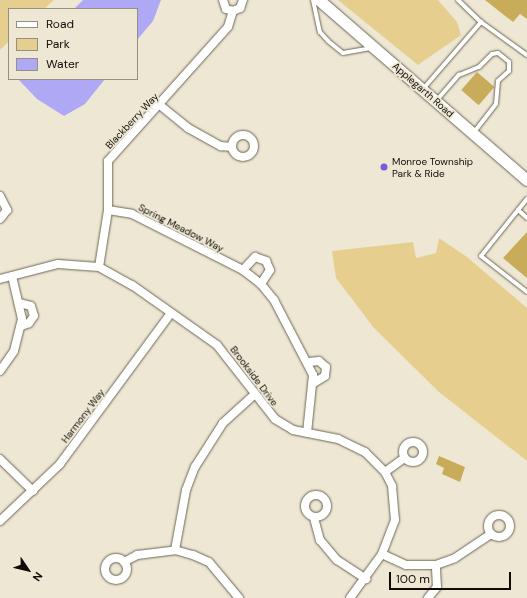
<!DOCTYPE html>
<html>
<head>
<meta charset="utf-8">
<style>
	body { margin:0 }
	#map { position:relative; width:527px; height:598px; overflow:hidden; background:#eee7d4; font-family:"DM Sans",sans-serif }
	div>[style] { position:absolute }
	.green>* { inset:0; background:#e6cf8e }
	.water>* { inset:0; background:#afa9f5 }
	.building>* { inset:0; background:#c8ac59; transform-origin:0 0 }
	.roads { filter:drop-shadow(0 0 1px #6c6655) drop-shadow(0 0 1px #6c6655) }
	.service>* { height:4px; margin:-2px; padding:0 2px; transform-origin:2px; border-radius:2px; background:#fff }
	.minor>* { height:8px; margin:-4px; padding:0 4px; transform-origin:4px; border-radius:4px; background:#fff }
	.minor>.ring { margin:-4px; padding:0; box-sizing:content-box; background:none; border:8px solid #fff; border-radius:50% }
	.secondary>* { height:11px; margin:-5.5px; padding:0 5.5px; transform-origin:5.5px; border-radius:5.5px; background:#fff }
	.dots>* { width:11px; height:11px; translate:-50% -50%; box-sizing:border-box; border:2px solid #eee7d4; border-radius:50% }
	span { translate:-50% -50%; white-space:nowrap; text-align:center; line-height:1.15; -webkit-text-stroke:3.5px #eee7d4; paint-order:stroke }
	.street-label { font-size:10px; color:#0f0c07 }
	.poi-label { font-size:10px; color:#0f0c07 }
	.left { translate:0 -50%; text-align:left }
	.legend { position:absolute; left:8px; top:8px; width:130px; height:72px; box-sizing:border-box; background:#eee7d4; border:1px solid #958f82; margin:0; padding:5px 7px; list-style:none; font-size:12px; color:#0f0c07 }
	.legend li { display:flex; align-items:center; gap:8px; height:20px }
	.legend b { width:20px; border:1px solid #958f82 }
	.north { position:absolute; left:8px; top:550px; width:40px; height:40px; -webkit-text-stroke:3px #eee7d4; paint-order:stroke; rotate:125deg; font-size:11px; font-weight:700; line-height:16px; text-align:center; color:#0f0c07 }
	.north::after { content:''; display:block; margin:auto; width:14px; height:18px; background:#0f0c07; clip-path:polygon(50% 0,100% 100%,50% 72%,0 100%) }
	.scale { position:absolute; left:389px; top:572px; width:122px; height:18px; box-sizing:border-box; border:2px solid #0f0c07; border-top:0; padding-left:5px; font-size:12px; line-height:14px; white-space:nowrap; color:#0f0c07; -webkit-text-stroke:3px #eee7d4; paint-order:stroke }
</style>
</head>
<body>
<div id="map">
	<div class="green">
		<div style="clip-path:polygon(0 0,54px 0,44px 9px,9px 9px,9px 41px,0 50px)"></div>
		<div style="clip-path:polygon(338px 0,438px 0,457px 22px,461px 35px,418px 65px)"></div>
		<div style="clip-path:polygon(439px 238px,467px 257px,527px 308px,527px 461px,439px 392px,374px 328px,336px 278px,332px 251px,413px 242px,416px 258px,436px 253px)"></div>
	</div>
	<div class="water">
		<div style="clip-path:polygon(83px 0,161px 0,153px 21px,137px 40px,137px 9px,74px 9px)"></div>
		<div style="clip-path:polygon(18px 79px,105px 79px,85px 104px,64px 116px,37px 99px)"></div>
	</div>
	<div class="building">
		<div style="clip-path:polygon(485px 0,527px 0,527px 19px,520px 14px,513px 22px)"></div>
		<div style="left:477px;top:72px;width:23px;height:24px;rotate:41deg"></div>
		<div style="clip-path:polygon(527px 232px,527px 278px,503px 258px)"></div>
		<div style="clip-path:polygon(439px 456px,465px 467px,460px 482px,442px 474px,444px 468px,436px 464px)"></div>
	</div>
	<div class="roads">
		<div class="service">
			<div style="left:313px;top:0;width:33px;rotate:78deg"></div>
			<div style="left:320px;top:32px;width:12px;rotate:48deg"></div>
			<div style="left:328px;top:41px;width:19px;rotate:39deg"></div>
			<div style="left:343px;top:53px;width:28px;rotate:-10deg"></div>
			<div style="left:458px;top:0;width:32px;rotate:44deg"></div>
			<div style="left:423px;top:89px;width:89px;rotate:-49.1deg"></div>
			<div style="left:481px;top:22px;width:57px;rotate:35.7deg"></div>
			<div style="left:436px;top:101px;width:35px;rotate:-49deg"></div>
			<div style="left:459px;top:75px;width:22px;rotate:-22deg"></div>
			<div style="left:479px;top:67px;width:18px;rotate:-45deg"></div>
			<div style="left:492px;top:54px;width:6px;rotate:-9deg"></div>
			<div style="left:498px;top:53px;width:14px;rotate:39deg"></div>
			<div style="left:509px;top:62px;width:9px;rotate:90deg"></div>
			<div style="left:509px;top:71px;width:15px;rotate:138deg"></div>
			<div style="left:498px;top:81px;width:23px;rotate:95deg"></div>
			<div style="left:496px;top:104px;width:37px;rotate:128deg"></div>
			<div style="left:518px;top:210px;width:14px;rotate:-51deg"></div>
			<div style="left:527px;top:218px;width:12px;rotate:-138deg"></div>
			<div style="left:518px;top:210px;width:59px;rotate:128.8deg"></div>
			<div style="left:481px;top:256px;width:58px;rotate:38deg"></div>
		</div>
		<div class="minor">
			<div style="left:223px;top:0;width:9px;rotate:72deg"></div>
			<div style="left:226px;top:9px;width:7px;rotate:16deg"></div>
			<div style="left:233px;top:11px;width:8px;rotate:-23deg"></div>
			<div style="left:240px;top:8px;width:9px;rotate:-69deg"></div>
			<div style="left:161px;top:106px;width:35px;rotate:39deg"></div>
			<div style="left:188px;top:128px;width:38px;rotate:29deg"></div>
			<div style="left:221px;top:146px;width:11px;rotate:5deg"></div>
			<div class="ring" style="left:232px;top:135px;width:14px;height:14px"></div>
			<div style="left:0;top:196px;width:16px;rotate:63deg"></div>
			<div style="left:7px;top:210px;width:11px;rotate:128deg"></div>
			<div style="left:108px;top:210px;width:24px;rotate:9deg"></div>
			<div style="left:132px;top:214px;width:124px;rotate:26.8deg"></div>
			<div style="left:243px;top:270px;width:23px;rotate:38deg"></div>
			<div style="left:261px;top:284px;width:21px;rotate:51deg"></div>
			<div style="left:274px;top:300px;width:85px;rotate:62.5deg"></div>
			<div style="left:313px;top:375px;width:58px;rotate:95.9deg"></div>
			<div style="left:99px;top:267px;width:58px;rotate:-81deg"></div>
			<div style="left:108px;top:210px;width:49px;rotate:-90deg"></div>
			<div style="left:108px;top:161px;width:180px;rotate:-48.2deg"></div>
			<div style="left:228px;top:27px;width:17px;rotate:-73deg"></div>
			<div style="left:243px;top:270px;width:18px;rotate:-47deg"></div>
			<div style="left:255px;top:257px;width:12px;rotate:20deg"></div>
			<div style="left:266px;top:261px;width:10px;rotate:66deg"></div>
			<div style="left:270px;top:270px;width:17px;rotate:123deg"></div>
			<div style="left:0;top:279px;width:60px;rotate:-14.5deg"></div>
			<div style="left:58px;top:264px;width:41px;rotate:4.2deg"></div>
			<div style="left:99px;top:267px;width:38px;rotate:29deg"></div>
			<div style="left:132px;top:285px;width:104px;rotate:35.2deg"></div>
			<div style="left:217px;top:345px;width:94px;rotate:51.9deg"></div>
			<div style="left:275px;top:419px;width:21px;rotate:31deg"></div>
			<div style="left:293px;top:430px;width:46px;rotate:11.3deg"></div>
			<div style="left:338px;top:439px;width:30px;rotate:26deg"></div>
			<div style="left:365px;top:452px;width:28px;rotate:45deg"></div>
			<div style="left:385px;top:472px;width:16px;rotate:63deg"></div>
			<div style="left:392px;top:486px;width:34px;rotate:85deg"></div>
			<div style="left:395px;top:520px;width:36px;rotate:111deg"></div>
			<div style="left:382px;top:554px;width:54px;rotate:126deg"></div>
			<div style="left:19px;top:303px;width:12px;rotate:14deg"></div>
			<div style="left:31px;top:306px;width:10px;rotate:73deg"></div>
			<div style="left:34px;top:316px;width:9px;rotate:126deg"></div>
			<div style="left:29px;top:323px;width:9px;rotate:159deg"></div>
			<div style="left:309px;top:362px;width:10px;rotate:-6deg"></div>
			<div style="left:319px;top:361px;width:9px;rotate:41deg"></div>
			<div style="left:326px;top:367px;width:9px;rotate:96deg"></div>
			<div style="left:325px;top:376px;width:13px;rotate:148deg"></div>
			<div style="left:0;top:371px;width:24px;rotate:-55deg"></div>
			<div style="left:14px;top:351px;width:33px;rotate:-76deg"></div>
			<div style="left:22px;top:319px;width:44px;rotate:-103.1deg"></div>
			<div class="ring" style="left:403px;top:442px;width:12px;height:12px"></div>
			<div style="left:0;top:459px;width:46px;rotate:44.1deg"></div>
			<div style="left:385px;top:472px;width:24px;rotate:-36deg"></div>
			<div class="ring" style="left:305px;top:495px;width:14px;height:14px"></div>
			<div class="ring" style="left:488px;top:515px;width:14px;height:14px"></div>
			<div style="left:314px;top:518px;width:23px;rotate:75deg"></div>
			<div style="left:320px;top:540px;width:26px;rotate:50deg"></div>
			<div style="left:337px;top:560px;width:35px;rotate:33deg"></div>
			<div style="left:0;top:521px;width:83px;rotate:-43.5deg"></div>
			<div style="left:60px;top:464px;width:187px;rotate:-53.7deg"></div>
			<div style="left:175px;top:550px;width:61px;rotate:-79.6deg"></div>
			<div style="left:186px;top:490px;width:25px;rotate:-69deg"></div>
			<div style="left:195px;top:467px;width:52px;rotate:-57.5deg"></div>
			<div style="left:223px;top:423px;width:42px;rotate:-42.1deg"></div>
			<div style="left:382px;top:554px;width:26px;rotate:25deg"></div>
			<div style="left:406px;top:565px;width:30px"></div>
			<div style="left:436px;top:565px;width:20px;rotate:-20deg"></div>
			<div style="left:455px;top:558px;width:43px;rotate:-33.7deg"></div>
			<div class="ring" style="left:105px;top:558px;width:14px;height:14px"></div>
			<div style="left:124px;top:562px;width:15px;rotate:-28deg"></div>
			<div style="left:137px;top:555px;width:38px;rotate:-7deg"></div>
			<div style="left:175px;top:550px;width:19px;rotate:16deg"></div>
			<div style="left:193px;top:555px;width:17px;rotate:24deg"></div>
			<div style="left:209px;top:562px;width:47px;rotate:50.2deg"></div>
			<div style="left:428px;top:598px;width:14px;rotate:-51deg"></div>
			<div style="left:437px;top:587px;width:22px;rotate:-93deg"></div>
		</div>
		<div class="secondary">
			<div style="left:319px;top:0;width:275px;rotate:40.9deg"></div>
		</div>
	</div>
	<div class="dots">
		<div style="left:384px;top:167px;background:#745fd9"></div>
	</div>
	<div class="street-label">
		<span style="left:423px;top:90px;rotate:41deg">Applegarth Road</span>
		<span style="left:132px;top:121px;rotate:-47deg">Blackberry Way</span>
		<span style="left:181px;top:228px;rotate:27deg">Spring Meadow Way</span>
		<span style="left:254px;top:376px;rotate:53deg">Brookside Drive</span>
		<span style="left:83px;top:416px;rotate:-53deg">Harmony Way</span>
	</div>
	<div class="poi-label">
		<span class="left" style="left:392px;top:167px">Monroe Township<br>Park &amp; Ride</span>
	</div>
	<ul class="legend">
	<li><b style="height:5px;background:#fff"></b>Road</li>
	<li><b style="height:11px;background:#e6cf8e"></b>Park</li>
	<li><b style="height:11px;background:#afa9f5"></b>Water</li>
	</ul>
	<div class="north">N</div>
	<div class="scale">100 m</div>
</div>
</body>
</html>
